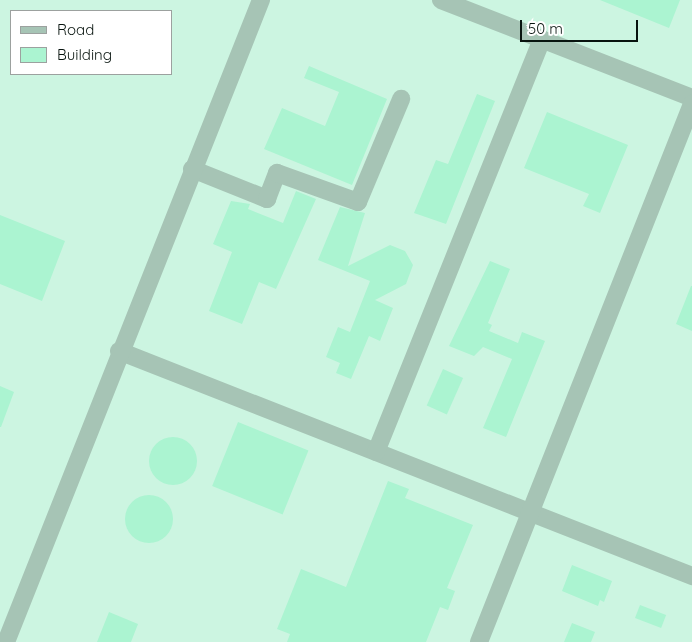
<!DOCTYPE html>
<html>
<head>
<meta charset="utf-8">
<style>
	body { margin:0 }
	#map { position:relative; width:692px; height:642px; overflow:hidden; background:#e4fef1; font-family:Quicksand,sans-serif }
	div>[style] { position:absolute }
	.built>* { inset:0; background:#ccf5e1 }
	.building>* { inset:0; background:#abf4d1; transform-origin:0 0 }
	.round { border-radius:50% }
	.minor>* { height:18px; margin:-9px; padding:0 9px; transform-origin:9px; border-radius:9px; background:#a6c4b5 }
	span { translate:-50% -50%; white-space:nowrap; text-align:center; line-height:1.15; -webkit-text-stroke:4px #fff; paint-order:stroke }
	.legend { position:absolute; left:10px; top:10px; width:162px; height:65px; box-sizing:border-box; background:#fff; border:1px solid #9ca19f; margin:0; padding:6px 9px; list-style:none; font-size:15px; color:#08140f }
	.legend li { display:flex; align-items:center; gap:10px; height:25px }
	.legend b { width:25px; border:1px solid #9ca19f }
	.scale { position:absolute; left:520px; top:20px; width:118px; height:22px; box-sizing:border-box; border:2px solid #08140f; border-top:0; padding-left:6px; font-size:15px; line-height:18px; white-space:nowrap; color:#08140f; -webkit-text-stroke:4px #fff; paint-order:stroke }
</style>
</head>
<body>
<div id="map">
	<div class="built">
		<div style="clip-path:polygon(evenodd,0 0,692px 0,692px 642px,0 642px,0 0,11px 11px,171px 11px,171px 74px,11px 74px,11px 11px)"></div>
	</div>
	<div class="building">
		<div style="clip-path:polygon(600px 0,680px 0,669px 28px)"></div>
		<div style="clip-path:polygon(309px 66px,387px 99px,352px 185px,264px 149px,282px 108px,325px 126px,339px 92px,304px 78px)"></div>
		<div style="clip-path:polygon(477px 94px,495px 101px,446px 224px,414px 213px,436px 160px,448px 164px)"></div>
		<div style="clip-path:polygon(547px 112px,628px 145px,600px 213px,583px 206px,589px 194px,524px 168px)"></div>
		<div style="clip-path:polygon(296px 191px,316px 199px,276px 289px,259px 282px,242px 324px,209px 311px,232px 252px,213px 244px,231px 201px,250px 204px,248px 209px,283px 223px)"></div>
		<div style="clip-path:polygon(340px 207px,365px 213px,348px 266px,390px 245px,405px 251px,413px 265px,406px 284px,375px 300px,393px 308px,380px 341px,369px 336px,351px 379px,336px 373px,340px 363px,326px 357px,338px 327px,350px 332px,370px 281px,318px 260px)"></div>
		<div style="clip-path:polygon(0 215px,65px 241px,42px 301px,0 284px)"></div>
		<div style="clip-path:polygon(490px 261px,510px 269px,488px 323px,492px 325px,489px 331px,518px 343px,522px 332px,545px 341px,506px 437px,483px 428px,512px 359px,483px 347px,474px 356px,449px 346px)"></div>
		<div style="clip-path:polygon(691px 286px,692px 286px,692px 331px,676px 324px)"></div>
		<div style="left:443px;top:369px;width:22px;height:40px;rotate:24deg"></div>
		<div style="clip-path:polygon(0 386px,14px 392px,1px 427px,0 427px)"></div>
		<div style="left:238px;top:422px;width:76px;height:69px;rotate:22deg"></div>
		<div class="round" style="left:149px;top:437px;width:48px;height:48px"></div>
		<div style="clip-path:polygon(388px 481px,409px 489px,405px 498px,473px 525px,447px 588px,455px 591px,448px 610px,440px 607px,426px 642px,287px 642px,290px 634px,277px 629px,301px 569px,346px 587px)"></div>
		<div class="round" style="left:125px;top:495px;width:48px;height:48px"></div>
		<div style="clip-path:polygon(572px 565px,612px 581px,604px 602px,600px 600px,598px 606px,562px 591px)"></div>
		<div style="left:640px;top:605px;width:28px;height:14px;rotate:21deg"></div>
		<div style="clip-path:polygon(109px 612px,138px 624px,131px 642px,97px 642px)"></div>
		<div style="clip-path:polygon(572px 623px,595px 632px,591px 642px,564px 642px)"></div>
	</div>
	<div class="minor">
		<div style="left:441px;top:0;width:269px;rotate:21.3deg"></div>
		<div style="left:192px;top:169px;width:81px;rotate:21.8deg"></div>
		<div style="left:267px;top:199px;width:28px;rotate:-69deg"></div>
		<div style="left:277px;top:173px;width:86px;rotate:19.7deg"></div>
		<div style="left:358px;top:202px;width:112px;rotate:-67.3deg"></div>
		<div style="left:119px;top:351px;width:616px;rotate:21.44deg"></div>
		<div style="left:376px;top:452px;width:445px;rotate:-68.1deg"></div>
		<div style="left:6px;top:642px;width:691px;rotate:-68.34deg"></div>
		<div style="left:479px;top:642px;width:579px;rotate:-68.4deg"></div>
	</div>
	<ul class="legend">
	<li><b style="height:6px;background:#a6c4b5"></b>Road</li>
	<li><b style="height:14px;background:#abf4d1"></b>Building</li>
	</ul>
	<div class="scale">50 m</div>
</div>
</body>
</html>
